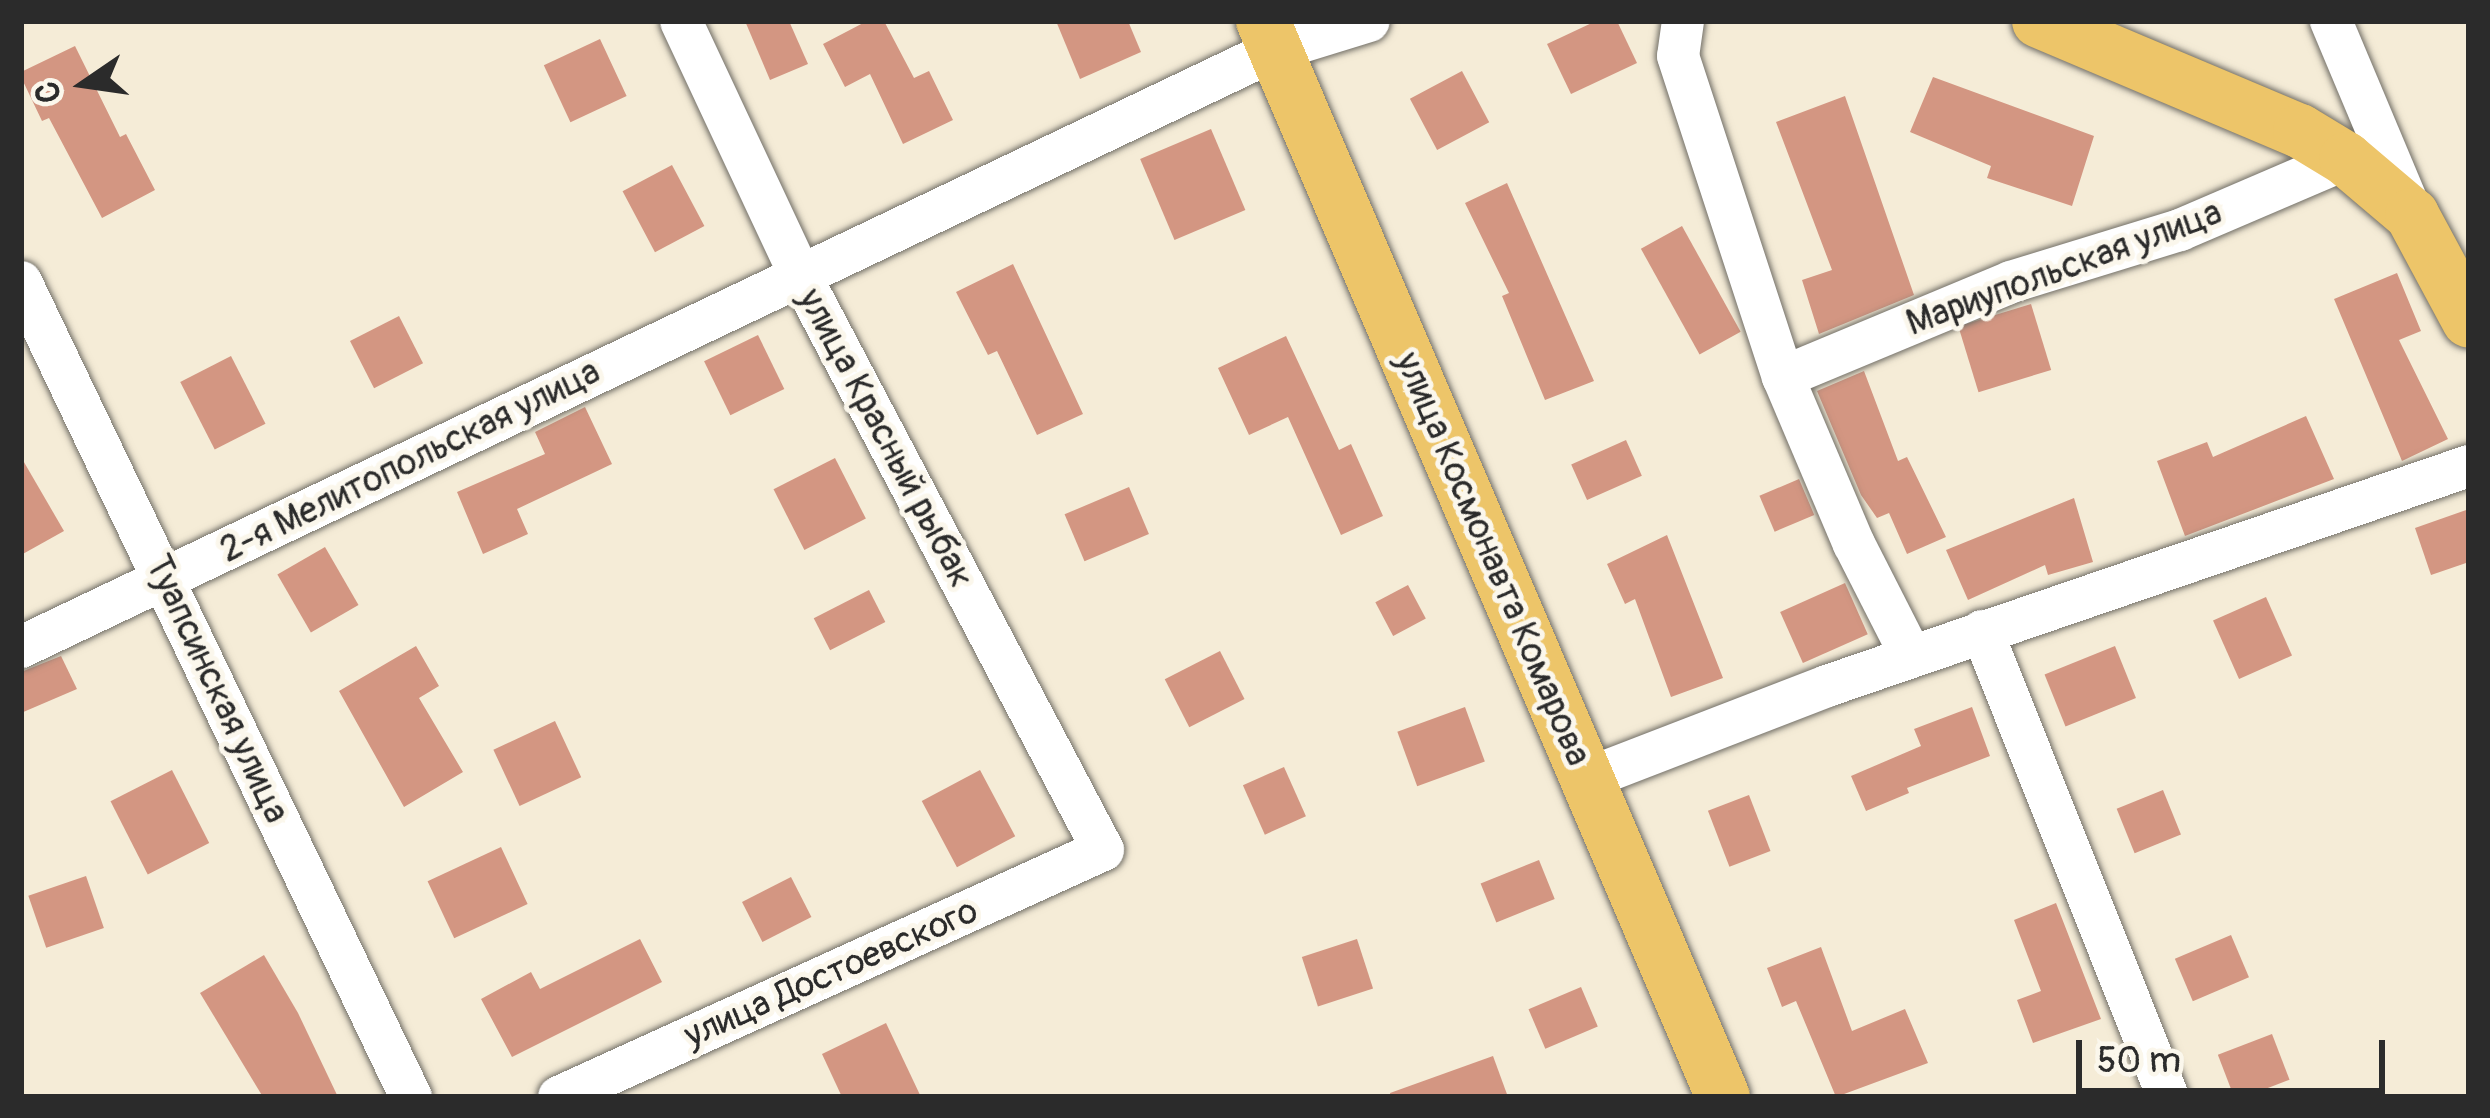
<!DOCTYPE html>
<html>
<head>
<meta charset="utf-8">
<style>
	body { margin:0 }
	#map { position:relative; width:2490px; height:1118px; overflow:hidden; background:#f5ecd7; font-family:Pangolin,sans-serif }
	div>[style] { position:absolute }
	.building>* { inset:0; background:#d39682; transform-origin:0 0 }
	.roads { filter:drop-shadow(0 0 3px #726f67) drop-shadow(0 0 3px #726f67) }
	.minor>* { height:42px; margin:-21px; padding:0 21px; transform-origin:21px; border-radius:21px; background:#fff }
	.major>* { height:54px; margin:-27px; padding:0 27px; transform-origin:27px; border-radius:27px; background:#edc569 }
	span { translate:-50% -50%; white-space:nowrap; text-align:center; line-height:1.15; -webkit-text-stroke:10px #fbf7ec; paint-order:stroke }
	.street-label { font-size:36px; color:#2b2b2b }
	.frame { position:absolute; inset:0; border:24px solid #2b2b2b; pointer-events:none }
	.north { position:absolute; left:24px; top:24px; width:120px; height:120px; -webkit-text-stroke:9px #fbf7ec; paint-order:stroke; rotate:257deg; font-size:33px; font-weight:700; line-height:48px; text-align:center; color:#2b2b2b }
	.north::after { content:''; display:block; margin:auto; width:42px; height:54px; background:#2b2b2b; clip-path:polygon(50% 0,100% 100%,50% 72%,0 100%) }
	.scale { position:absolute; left:2076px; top:1040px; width:309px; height:54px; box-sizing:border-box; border:6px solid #2b2b2b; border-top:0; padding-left:15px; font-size:36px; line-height:42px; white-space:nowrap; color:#2b2b2b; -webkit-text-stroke:9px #fbf7ec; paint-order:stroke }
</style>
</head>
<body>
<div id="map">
	<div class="building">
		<div style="clip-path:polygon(745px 21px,789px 21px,808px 64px,770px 80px)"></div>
		<div style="clip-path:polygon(867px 21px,884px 21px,914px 78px,929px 71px,953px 120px,903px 144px,870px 74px,845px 87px,823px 44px)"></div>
		<div style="clip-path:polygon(1056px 21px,1128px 21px,1141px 52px,1080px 79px)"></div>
		<div style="clip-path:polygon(1596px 21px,1617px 21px,1637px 63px,1571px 94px,1547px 44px)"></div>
		<div style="left:600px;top:39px;width:63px;height:62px;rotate:65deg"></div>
		<div style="clip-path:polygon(75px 46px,120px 137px,126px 134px,155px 190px,102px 218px,49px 118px,42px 121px,21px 77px,21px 72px)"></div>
		<div style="left:1462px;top:71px;width:58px;height:59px;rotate:62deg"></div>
		<div style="clip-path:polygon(1933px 77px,2094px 136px,2072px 206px,1987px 178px,1991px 166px,1910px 132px)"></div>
		<div style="clip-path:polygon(1845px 96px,1914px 295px,1819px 334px,1802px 280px,1832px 270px,1776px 122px)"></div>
		<div style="left:1211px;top:129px;width:88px;height:77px;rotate:67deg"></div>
		<div style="left:672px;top:165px;width:69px;height:56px;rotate:62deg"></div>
		<div style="clip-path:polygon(1507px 183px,1594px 381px,1545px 400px,1502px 296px,1509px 293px,1465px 203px)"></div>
		<div style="left:1682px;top:226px;width:121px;height:47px;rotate:61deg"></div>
		<div style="clip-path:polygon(1013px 264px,1083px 414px,1037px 435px,997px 351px,988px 355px,956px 292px)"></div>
		<div style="clip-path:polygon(2397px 273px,2421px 331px,2399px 340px,2448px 439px,2402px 461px,2334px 299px)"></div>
		<div style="left:2031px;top:304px;width:69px;height:76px;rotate:73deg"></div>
		<div style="left:399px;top:316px;width:53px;height:55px;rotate:63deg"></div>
		<div style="left:758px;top:335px;width:60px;height:60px;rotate:64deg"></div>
		<div style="clip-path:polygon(1286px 336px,1339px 450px,1351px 444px,1383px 516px,1341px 535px,1288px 417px,1249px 435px,1218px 368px)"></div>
		<div style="left:231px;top:356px;width:76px;height:57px;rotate:63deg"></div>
		<div style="clip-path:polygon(1864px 371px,1898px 461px,1907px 457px,1946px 537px,1907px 554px,1889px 513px,1877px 518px,1861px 495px,1817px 391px)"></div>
		<div style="clip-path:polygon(585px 407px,612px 464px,517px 509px,528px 534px,483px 554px,457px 492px,545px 454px,535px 432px)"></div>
		<div style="clip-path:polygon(2306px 416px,2334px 479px,2185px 536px,2157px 461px,2207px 442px,2213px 457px)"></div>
		<div style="left:1626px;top:440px;width:39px;height:60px;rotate:66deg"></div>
		<div style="clip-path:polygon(21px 457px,64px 531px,21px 555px)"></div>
		<div style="left:835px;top:458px;width:68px;height:69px;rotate:63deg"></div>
		<div style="left:1799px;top:479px;width:39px;height:43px;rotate:67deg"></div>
		<div style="left:1129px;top:487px;width:51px;height:70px;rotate:67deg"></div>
		<div style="clip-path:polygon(2074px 498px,2093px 562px,2048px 575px,2045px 565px,1968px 600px,1946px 550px)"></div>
		<div style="clip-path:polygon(2469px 509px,2469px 562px,2431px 575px,2415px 528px)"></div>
		<div style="clip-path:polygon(1667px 535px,1723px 678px,1671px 697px,1635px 599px,1625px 604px,1607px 564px)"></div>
		<div style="left:325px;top:547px;width:67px;height:55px;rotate:60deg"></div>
		<div style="left:1845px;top:583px;width:56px;height:71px;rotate:66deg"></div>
		<div style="left:1408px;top:585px;width:38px;height:37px;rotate:62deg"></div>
		<div style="left:869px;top:590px;width:36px;height:62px;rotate:63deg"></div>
		<div style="left:2266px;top:597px;width:64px;height:58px;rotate:66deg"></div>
		<div style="clip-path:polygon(416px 646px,439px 686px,419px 698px,463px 772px,404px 807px,339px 691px)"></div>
		<div style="left:2115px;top:646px;width:56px;height:76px;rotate:68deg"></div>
		<div style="left:1220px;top:651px;width:54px;height:62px;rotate:63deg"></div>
		<div style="clip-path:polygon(61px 656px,77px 689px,21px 713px,21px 672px)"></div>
		<div style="left:1465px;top:707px;width:58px;height:72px;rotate:70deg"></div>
		<div style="clip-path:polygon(1972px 707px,1990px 756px,1907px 788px,1909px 793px,1866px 811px,1851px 776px,1921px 746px,1914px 729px)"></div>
		<div style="left:555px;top:721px;width:62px;height:68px;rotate:65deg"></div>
		<div style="left:1284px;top:767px;width:54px;height:45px;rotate:66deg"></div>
		<div style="left:172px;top:770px;width:82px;height:69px;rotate:63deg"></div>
		<div style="left:980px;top:770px;width:75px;height:66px;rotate:62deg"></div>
		<div style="left:2163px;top:790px;width:48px;height:50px;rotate:68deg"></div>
		<div style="left:1749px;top:795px;width:60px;height:44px;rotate:69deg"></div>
		<div style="left:501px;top:847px;width:63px;height:81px;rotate:65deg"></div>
		<div style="left:1539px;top:860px;width:42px;height:63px;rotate:68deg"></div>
		<div style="left:86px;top:876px;width:55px;height:61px;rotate:71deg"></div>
		<div style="left:791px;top:877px;width:45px;height:55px;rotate:63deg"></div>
		<div style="clip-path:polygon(2056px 903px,2101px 1019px,2033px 1043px,2017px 1000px,2041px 991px,2014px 920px)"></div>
		<div style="left:2231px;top:935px;width:46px;height:61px;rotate:67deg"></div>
		<div style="clip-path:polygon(640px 939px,662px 982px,512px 1057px,481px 999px,531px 972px,540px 989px)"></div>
		<div style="left:1357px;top:939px;width:52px;height:58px;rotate:72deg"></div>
		<div style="clip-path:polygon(1821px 947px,1852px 1031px,1905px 1009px,1928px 1063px,1836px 1097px,1796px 1001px,1782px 1007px,1767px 968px)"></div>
		<div style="clip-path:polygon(264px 955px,298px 1013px,338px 1097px,263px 1097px,200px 993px)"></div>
		<div style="left:1581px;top:987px;width:43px;height:57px;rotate:67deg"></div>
		<div style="clip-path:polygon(886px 1023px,921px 1097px,842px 1097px,822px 1054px)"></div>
		<div style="left:2272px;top:1034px;width:49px;height:58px;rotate:69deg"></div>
		<div style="clip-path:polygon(1493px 1056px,1508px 1097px,1391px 1097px,1390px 1093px)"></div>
	</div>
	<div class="roads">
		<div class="minor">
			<div style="left:1683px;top:21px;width:35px;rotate:98deg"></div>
			<div style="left:1678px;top:56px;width:338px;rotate:71.9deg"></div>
			<div style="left:1783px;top:377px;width:181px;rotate:67deg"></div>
			<div style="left:1854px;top:544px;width:126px;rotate:63deg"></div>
			<div style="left:2331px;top:21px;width:209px;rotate:67.2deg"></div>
			<div style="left:21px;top:282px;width:904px;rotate:64.43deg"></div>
			<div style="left:1783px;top:377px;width:247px;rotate:-22.6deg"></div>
			<div style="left:2011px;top:282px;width:177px;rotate:-17.1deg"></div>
			<div style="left:2180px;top:230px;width:181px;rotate:-23.2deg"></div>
			<div style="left:1982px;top:631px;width:502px;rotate:68.24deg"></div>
			<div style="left:21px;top:647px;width:1389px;rotate:-25.46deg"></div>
			<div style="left:1275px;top:50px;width:98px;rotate:-17.1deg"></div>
			<div style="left:1586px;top:779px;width:258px;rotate:-21.1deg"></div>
			<div style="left:1827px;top:686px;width:679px;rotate:-18.92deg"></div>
			<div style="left:559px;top:1097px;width:597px;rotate:-24.42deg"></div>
			<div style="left:1103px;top:850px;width:652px;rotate:-117.78deg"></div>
			<div style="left:799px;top:273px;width:278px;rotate:-115.1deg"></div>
		</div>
		<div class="major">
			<div style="left:1263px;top:21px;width:1170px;rotate:66.85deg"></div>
			<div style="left:2039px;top:21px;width:283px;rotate:22.9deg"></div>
			<div style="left:2300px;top:131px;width:54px;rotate:31.3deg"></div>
			<div style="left:2346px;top:159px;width:87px;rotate:40.3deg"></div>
			<div style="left:2412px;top:215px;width:120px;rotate:61.7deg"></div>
		</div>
	</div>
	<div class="street-label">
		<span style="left:2064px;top:268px;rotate:-20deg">Мариупольская улица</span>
		<span style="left:886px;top:438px;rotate:62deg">улица Красный рыбак</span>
		<span style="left:410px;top:461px;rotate:-26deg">2-я Мелитопольская улица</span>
		<span style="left:1493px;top:559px;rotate:67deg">улица Космонавта Комарова</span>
		<span style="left:217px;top:689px;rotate:65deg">Туапсинская улица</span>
		<span style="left:831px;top:973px;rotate:-24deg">улица Достоевского</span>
	</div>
	<div class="frame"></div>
	<div class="north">С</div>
	<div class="scale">50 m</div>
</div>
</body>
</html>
